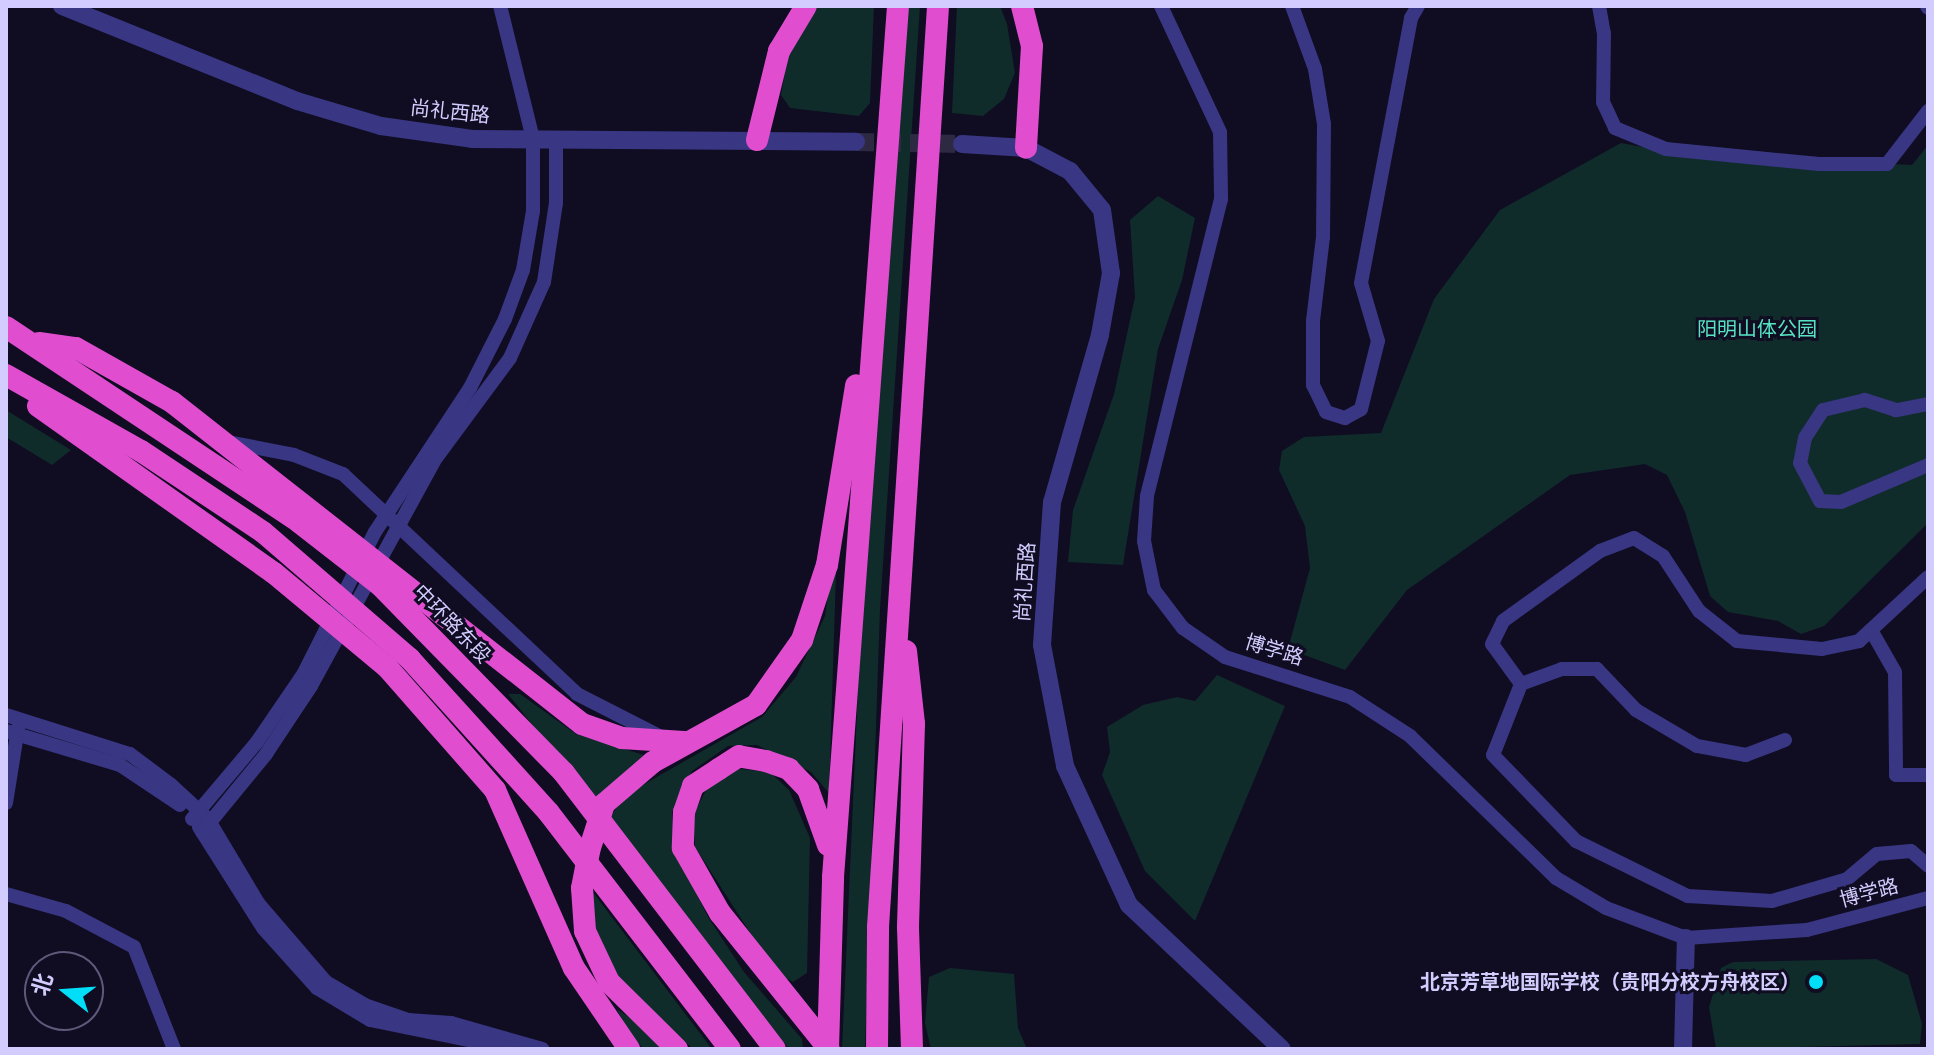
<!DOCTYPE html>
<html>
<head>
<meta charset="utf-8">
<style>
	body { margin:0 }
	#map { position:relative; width:1934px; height:1055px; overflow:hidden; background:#100c22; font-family:Arial,"Noto Sans SC",sans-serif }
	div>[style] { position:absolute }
	.green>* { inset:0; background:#0f2c2b }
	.tertiary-tunnel>* { height:18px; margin-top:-9px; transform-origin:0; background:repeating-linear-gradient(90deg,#2d2943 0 18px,transparent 0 27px) }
	.minor>* { height:14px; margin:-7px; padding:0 7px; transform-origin:7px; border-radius:7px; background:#393683 }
	.tertiary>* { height:18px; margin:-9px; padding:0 9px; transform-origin:9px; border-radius:9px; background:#393683 }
	.trunk>* { height:22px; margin:-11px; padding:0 11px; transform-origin:11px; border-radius:11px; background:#e04ecf }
	.dots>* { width:22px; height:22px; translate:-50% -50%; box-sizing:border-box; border:4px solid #100c22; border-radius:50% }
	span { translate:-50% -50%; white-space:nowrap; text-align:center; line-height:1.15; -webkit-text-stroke:6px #100c22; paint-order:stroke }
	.street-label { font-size:20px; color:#d3cdff }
	.park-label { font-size:20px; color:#55e3c1 }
	.poi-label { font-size:20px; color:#d3cdff; font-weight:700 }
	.right { translate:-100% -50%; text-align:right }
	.frame { position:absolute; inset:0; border:8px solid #d3cdff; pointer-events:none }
	.north { position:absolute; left:24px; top:951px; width:80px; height:80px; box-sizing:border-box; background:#100c22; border:2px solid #5e597a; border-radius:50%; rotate:287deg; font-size:22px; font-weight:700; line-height:32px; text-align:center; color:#d3cdff }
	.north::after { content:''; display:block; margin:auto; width:28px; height:36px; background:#00def8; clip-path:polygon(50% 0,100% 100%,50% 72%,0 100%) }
</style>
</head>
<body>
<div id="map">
	<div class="green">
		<div style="clip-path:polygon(818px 6px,874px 6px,870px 103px,859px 116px,790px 108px,781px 95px,788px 55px)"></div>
		<div style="clip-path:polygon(907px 6px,920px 6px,880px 609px,865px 1049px,842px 1049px,860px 645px)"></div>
		<div style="clip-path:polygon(957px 6px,1000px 6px,1007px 24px,1015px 73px,1004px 99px,983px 116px,952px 113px)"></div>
		<div style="clip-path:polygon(1621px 143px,1686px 155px,1912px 165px,1928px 145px,1928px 523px,1824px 626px,1801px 634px,1778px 621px,1728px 612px,1710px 596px,1685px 512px,1667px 475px,1645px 464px,1570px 475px,1407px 590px,1345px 670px,1288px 649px,1310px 568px,1305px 526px,1279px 470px,1282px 451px,1304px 437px,1381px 433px,1434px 299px,1500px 210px)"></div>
		<div style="clip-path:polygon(1158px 196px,1195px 218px,1182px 280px,1158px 349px,1123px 565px,1068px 562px,1073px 510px,1114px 394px,1135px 297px,1130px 220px)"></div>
		<div style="clip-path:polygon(6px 410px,71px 450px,52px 465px,6px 437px)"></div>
		<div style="clip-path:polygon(836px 573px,829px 793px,811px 772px,757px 745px,728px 746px,692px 771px,672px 812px,674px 849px,708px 917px,744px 972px,802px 1039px,803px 1049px,789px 1049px,607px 821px,627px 794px,762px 717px,796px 677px,825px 616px,831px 574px)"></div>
		<div style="clip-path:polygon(1217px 675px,1285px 706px,1195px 921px,1145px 871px,1102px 775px,1110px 752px,1107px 727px,1143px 705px,1177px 697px,1195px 701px)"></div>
		<div style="clip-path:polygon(508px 694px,520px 694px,576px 734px,647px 756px,596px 805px)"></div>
		<div style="clip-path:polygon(739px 769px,770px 772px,789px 790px,810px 838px,807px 973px,793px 982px,776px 973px,695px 847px,693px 816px,709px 784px)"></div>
		<div style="clip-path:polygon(592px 891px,712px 1049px,693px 1049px,613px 974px,595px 941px)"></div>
		<div style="clip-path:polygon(1876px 959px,1908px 975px,1922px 1024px,1920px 1044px,1716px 1049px,1709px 1007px,1721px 968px,1733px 962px)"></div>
		<div style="clip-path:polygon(950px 968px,1014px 974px,1018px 1028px,1027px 1049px,931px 1049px,925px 1023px,929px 977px)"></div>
		<div style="clip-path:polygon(617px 1009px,635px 1021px,662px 1049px,644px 1049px,628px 1033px)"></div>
	</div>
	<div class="tertiary-tunnel">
		<div style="left:856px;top:142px;width:106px;rotate:1.1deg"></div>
	</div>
	<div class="minor">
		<div style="left:1161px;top:6px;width:139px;rotate:64.9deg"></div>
		<div style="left:1220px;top:132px;width:67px;rotate:89.1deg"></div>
		<div style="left:1221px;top:199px;width:306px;rotate:104deg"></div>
		<div style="left:1147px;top:496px;width:45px;rotate:93.8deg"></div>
		<div style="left:1144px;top:541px;width:50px;rotate:78.5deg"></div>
		<div style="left:1154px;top:590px;width:48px;rotate:52.7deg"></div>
		<div style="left:1183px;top:628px;width:51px;rotate:34.6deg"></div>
		<div style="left:1225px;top:657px;width:131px;rotate:17.7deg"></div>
		<div style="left:1350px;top:697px;width:72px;rotate:33deg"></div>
		<div style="left:1410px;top:736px;width:204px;rotate:44.2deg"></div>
		<div style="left:1556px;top:878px;width:58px;rotate:31deg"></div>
		<div style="left:1606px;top:908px;width:85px;rotate:20.6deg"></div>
		<div style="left:1686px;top:938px;width:121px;rotate:-3.8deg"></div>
		<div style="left:1807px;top:930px;width:125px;rotate:-14.8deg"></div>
		<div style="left:1292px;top:6px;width:67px;rotate:69.9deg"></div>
		<div style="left:1315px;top:69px;width:56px;rotate:80.7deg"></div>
		<div style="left:1324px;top:124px;width:113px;rotate:90.5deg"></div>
		<div style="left:1323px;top:237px;width:85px;rotate:96.8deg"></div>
		<div style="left:1313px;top:321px;width:64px;rotate:90deg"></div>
		<div style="left:1313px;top:385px;width:30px;rotate:64deg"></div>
		<div style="left:1326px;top:412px;width:20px;rotate:18deg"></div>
		<div style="left:1345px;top:418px;width:18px;rotate:-29deg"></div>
		<div style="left:1361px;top:409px;width:70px;rotate:-76deg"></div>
		<div style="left:1378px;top:341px;width:60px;rotate:-106.3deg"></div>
		<div style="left:1361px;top:283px;width:270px;rotate:-79.3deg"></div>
		<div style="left:1411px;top:18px;width:14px;rotate:-60deg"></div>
		<div style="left:1599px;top:6px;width:27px;rotate:80deg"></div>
		<div style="left:1604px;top:33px;width:69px;rotate:90.8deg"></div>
		<div style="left:1603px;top:102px;width:29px;rotate:65deg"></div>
		<div style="left:1615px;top:128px;width:55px;rotate:22.4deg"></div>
		<div style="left:1666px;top:149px;width:154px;rotate:5.6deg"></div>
		<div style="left:1819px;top:164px;width:68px"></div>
		<div style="left:1887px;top:164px;width:67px;rotate:-52.3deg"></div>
		<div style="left:1927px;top:6px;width:2px;rotate:63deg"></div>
		<div style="left:1928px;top:404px;width:33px;rotate:169deg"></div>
		<div style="left:1896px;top:410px;width:33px;rotate:-162deg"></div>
		<div style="left:1865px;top:400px;width:43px;rotate:166.6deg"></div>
		<div style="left:1823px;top:410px;width:33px;rotate:123deg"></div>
		<div style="left:1805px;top:438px;width:25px;rotate:101deg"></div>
		<div style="left:1800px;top:463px;width:43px;rotate:62.2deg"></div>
		<div style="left:1820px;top:501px;width:21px;rotate:3deg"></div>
		<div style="left:1841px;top:502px;width:95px;rotate:-23deg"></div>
		<div style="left:228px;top:442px;width:67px;rotate:11.1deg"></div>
		<div style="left:294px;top:455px;width:53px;rotate:21.2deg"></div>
		<div style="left:343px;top:474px;width:321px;rotate:43.2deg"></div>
		<div style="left:577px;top:694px;width:94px;rotate:27.1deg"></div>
		<div style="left:1871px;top:630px;width:48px;rotate:60.3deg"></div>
		<div style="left:1895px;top:672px;width:103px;rotate:89.4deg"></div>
		<div style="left:1896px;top:775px;width:32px"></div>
		<div style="left:1521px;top:684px;width:49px;rotate:-125.9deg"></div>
		<div style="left:1492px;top:644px;width:25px;rotate:-64deg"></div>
		<div style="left:1503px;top:621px;width:120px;rotate:-35.8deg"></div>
		<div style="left:1600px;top:551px;width:36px;rotate:-21deg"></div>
		<div style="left:1634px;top:538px;width:34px;rotate:32deg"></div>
		<div style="left:1663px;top:556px;width:66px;rotate:56.8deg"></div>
		<div style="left:1699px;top:611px;width:48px;rotate:38.3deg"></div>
		<div style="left:1737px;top:641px;width:85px;rotate:5.4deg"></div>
		<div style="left:1822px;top:649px;width:38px;rotate:-12deg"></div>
		<div style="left:1859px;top:641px;width:94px;rotate:-42.8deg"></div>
		<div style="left:6px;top:715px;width:130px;rotate:17.5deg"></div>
		<div style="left:130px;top:754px;width:50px;rotate:36.9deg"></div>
		<div style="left:170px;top:784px;width:52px;rotate:42.6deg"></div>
		<div style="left:208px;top:819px;width:98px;rotate:59.2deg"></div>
		<div style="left:258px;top:903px;width:104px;rotate:49.3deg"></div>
		<div style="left:326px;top:982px;width:45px;rotate:30.5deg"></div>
		<div style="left:365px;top:1005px;width:46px;rotate:19.2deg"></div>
		<div style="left:408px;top:1020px;width:43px;rotate:4deg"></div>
		<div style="left:451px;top:1023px;width:95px;rotate:15.9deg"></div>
		<div style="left:6px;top:731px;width:119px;rotate:16.6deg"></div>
		<div style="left:120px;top:765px;width:72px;rotate:33.7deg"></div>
		<div style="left:1785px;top:740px;width:42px;rotate:159deg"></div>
		<div style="left:1746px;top:755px;width:50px;rotate:-169.6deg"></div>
		<div style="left:1697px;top:746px;width:71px;rotate:-149.5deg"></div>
		<div style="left:1636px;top:710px;width:57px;rotate:-133.6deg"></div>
		<div style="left:1597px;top:669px;width:35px;rotate:180deg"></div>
		<div style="left:1562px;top:669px;width:44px;rotate:159.9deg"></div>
		<div style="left:1521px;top:684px;width:76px;rotate:111.5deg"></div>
		<div style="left:1493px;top:755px;width:120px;rotate:46deg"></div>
		<div style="left:1576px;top:841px;width:125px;rotate:26.2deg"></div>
		<div style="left:1688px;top:896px;width:84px;rotate:3.4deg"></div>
		<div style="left:1772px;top:901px;width:78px;rotate:-16.3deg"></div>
		<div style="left:1847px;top:879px;width:39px;rotate:-40deg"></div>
		<div style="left:1877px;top:854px;width:34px;rotate:-5deg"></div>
		<div style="left:1911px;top:851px;width:23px;rotate:41deg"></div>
		<div style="left:6px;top:803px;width:76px;rotate:-80.9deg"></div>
		<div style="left:192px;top:819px;width:101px;rotate:-49.8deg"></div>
		<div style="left:257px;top:742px;width:83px;rotate:-55.7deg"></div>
		<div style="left:304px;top:673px;width:158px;rotate:-63.3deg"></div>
		<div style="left:375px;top:532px;width:173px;rotate:-56.6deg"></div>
		<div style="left:470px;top:388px;width:77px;rotate:-63.1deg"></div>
		<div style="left:505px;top:319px;width:52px;rotate:-69.8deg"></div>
		<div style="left:523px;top:270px;width:60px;rotate:-80.4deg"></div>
		<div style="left:533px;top:211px;width:72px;rotate:-90deg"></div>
		<div style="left:533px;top:139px;width:137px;rotate:-103.9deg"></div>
		<div style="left:199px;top:827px;width:120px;rotate:57.6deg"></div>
		<div style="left:263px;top:928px;width:81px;rotate:48deg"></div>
		<div style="left:317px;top:988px;width:62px;rotate:31.1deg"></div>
		<div style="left:370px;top:1020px;width:145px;rotate:11.5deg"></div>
		<div style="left:202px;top:832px;width:101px;rotate:-50.6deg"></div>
		<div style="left:266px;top:754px;width:82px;rotate:-56.5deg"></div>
		<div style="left:311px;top:686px;width:260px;rotate:-61.3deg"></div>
		<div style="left:436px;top:458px;width:124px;rotate:-53.5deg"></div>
		<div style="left:510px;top:358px;width:83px;rotate:-65.9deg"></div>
		<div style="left:544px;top:282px;width:80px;rotate:-81.4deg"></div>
		<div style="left:556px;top:203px;width:65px;rotate:-90deg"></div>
		<div style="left:6px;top:894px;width:62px;rotate:15.8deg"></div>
		<div style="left:66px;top:911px;width:77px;rotate:27.9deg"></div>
		<div style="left:134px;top:947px;width:110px;rotate:68.6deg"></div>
	</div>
	<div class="tertiary">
		<div style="left:62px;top:6px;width:253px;rotate:22deg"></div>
		<div style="left:297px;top:101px;width:88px;rotate:16.6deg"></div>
		<div style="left:381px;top:126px;width:92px;rotate:8.1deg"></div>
		<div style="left:472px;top:139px;width:384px;rotate:0.4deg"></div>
		<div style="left:962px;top:144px;width:64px;rotate:3.6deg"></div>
		<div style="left:1026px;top:148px;width:50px;rotate:27.6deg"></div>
		<div style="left:1070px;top:171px;width:50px;rotate:50.6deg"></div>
		<div style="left:1102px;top:210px;width:64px;rotate:81.9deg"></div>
		<div style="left:1111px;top:273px;width:63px;rotate:100.1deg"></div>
		<div style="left:1100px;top:335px;width:174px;rotate:106deg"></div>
		<div style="left:1052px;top:502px;width:143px;rotate:94deg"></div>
		<div style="left:1042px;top:645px;width:123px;rotate:79.2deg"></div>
		<div style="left:1065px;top:766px;width:153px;rotate:65.3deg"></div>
		<div style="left:1129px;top:905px;width:210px;rotate:43.3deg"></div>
		<div style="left:1683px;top:1049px;width:111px;rotate:-88.5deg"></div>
	</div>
	<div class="trunk">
		<div style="left:1022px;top:6px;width:41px;rotate:76deg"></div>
		<div style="left:1032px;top:46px;width:102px;rotate:93.4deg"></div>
		<div style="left:757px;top:140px;width:92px;rotate:-76.1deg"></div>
		<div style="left:779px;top:51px;width:52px;rotate:-59deg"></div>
		<div style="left:6px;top:327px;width:352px;rotate:33.6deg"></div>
		<div style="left:299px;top:522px;width:103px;rotate:37.9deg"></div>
		<div style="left:380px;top:585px;width:263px;rotate:45.6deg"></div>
		<div style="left:564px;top:773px;width:347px;rotate:52.6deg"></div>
		<div style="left:39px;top:343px;width:37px;rotate:8deg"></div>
		<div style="left:76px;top:348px;width:110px;rotate:29.4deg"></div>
		<div style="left:172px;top:402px;width:521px;rotate:38.14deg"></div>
		<div style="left:582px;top:724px;width:42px;rotate:19.3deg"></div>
		<div style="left:622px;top:738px;width:62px;rotate:3.7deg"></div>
		<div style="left:6px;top:375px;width:155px;rotate:29.4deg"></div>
		<div style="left:141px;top:451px;width:146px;rotate:33.6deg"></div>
		<div style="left:263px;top:532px;width:194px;rotate:40.8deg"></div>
		<div style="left:410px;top:659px;width:207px;rotate:47.9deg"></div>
		<div style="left:549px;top:813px;width:297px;rotate:52.5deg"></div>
		<div style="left:38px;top:406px;width:289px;rotate:35.3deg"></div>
		<div style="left:274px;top:573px;width:147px;rotate:39.8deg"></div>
		<div style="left:387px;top:667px;width:164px;rotate:48.7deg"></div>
		<div style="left:495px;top:790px;width:195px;rotate:66.1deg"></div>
		<div style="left:574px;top:968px;width:98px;rotate:55.8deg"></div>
		<div style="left:906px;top:651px;width:73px;rotate:83.7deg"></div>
		<div style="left:914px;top:724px;width:204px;rotate:91.7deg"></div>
		<div style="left:908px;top:928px;width:121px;rotate:88.1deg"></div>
		<div style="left:828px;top:845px;width:59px;rotate:-109.7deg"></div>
		<div style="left:808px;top:789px;width:28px;rotate:-134deg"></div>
		<div style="left:789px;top:769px;width:24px;rotate:-161deg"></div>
		<div style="left:766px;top:761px;width:27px;rotate:-170deg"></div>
		<div style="left:739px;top:756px;width:24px;rotate:147deg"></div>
		<div style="left:719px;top:769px;width:31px;rotate:147deg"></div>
		<div style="left:693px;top:786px;width:28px;rotate:109deg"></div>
		<div style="left:684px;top:812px;width:36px;rotate:92deg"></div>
		<div style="left:683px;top:848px;width:75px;rotate:60.4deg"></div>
		<div style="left:720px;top:913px;width:174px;rotate:51.3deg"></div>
		<div style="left:677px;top:1049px;width:95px;rotate:-135.4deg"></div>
		<div style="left:609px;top:982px;width:56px;rotate:-115.2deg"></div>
		<div style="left:585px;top:931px;width:43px;rotate:-94deg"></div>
		<div style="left:582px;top:888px;width:38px;rotate:-79deg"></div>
		<div style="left:589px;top:851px;width:49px;rotate:-72.3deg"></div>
		<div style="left:604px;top:804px;width:65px;rotate:-40.6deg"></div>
		<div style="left:653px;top:762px;width:118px;rotate:-29deg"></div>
		<div style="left:756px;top:705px;width:80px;rotate:-54.7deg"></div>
		<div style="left:802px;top:640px;width:79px;rotate:-71.6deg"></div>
		<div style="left:827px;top:565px;width:182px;rotate:-80.8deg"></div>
		<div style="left:828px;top:1049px;width:172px;rotate:-88.3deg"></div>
		<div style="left:833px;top:877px;width:873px;rotate:-85.73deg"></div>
		<div style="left:877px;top:1049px;width:122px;rotate:-89.5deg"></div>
		<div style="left:878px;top:927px;width:923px;rotate:-86.27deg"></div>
	</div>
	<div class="dots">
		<div style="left:1816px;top:982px;background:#00def8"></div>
	</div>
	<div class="street-label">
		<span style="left:450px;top:112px;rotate:6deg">尚礼西路</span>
		<span style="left:1025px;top:582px;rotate:-86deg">尚礼西路</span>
		<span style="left:452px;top:624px;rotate:46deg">中环路东段</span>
		<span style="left:1274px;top:650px;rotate:17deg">博学路</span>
		<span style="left:1869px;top:893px;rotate:-15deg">博学路</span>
	</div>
	<div class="park-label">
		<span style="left:1757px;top:329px">阳明山体公园</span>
	</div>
	<div class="poi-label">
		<span class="right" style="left:1800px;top:982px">北京芳草地国际学校（贵阳分校方舟校区）</span>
	</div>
	<div class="frame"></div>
	<div class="north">北</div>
</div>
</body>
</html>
